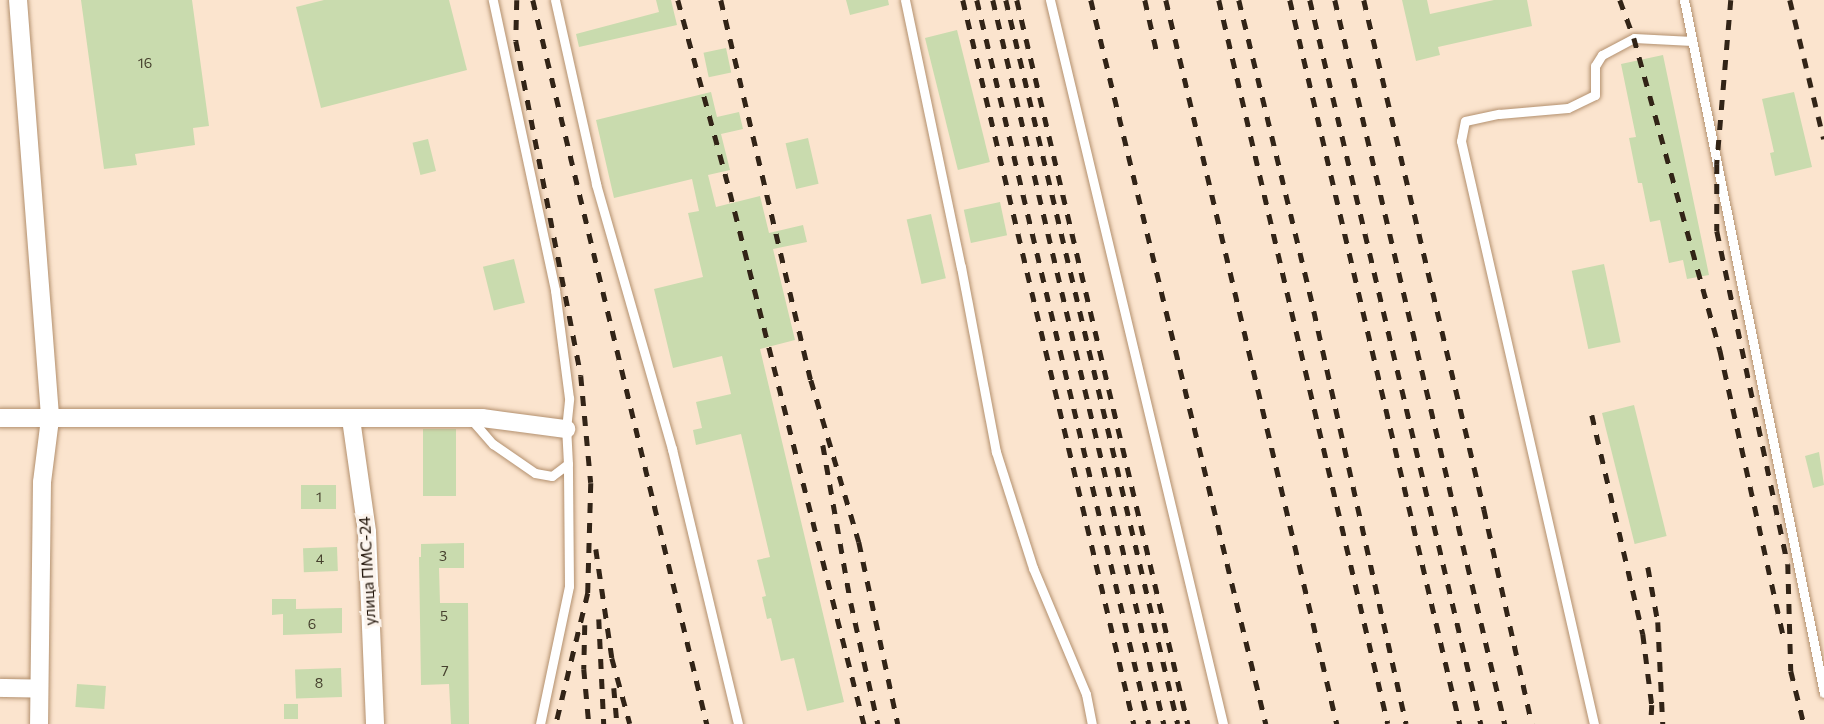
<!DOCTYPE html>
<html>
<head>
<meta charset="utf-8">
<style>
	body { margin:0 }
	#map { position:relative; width:1824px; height:724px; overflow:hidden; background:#fbe4ce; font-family:Commissioner,sans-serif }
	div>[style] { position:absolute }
	.building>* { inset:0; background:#c9dbae; transform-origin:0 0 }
	.roads { filter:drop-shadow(0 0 2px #b3906e) drop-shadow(0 0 2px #b3906e) }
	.service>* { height:9px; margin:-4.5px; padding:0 4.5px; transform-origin:4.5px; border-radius:4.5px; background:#fff }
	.minor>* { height:18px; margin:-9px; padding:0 9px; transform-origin:9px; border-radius:9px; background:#fff }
	.rail>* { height:4.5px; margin-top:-2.25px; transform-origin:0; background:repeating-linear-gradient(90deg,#322417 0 10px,transparent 0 20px) }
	span { translate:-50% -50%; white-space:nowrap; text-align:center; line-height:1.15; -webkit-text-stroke:6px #fcf4ed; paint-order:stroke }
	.number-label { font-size:14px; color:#46412e }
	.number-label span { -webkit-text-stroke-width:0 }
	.street-label { font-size:16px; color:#1b0e03 }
</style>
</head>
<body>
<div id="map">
	<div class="building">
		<div style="clip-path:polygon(81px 0,192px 0,209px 126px,193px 128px,195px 145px,135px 154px,137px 165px,104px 169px)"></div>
		<div style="clip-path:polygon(324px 0,449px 0,467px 70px,321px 108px,296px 7px)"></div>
		<div style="clip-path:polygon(656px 0,671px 0,677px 25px,579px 47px,576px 34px,659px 12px)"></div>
		<div style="clip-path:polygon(846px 0,888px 0,889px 5px,850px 15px)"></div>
		<div style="clip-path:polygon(1402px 0,1427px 0,1430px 14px,1494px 0,1527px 0,1532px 26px,1438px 47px,1440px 55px,1416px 61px)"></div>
		<div style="left:957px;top:30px;width:136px;height:33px;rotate:76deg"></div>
		<div style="left:726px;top:48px;width:25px;height:23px;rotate:78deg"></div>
		<div style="clip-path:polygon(1663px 55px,1709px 275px,1687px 279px,1683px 260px,1669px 263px,1660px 220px,1650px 222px,1642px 183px,1638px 183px,1629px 138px,1636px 137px,1621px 64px)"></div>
		<div style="clip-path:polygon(711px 92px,717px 117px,739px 112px,743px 129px,721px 134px,730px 170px,708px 175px,716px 207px,760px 196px,769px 233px,803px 225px,807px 242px,773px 249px,795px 340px,760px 349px,844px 702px,807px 711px,794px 658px,781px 661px,771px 618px,767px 619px,762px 597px,766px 596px,757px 560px,770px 557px,741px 434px,696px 445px,693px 430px,702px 428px,696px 402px,731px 394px,722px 356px,673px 368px,654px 289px,703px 277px,688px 213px,699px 211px,692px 179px,614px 198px,596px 120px)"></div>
		<div style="clip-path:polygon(1794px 92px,1812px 167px,1775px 176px,1770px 153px,1774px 152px,1762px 99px)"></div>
		<div style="left:808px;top:138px;width:47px;height:23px;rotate:77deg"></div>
		<div style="left:428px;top:139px;width:33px;height:16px;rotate:76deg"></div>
		<div style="left:1000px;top:202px;width:34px;height:37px;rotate:78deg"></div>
		<div style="left:931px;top:214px;width:66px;height:25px;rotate:77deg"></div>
		<div style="left:514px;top:259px;width:45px;height:32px;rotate:76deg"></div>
		<div style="left:1604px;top:264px;width:80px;height:33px;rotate:78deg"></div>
		<div style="left:1634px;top:405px;width:135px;height:33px;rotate:76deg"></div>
		<div style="left:423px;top:429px;width:33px;height:67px"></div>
		<div style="clip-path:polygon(1819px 452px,1824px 485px,1813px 488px,1805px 456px)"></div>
		<div style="left:301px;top:485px;width:35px;height:24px"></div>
		<div style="clip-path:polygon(464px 543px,464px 568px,439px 568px,440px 603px,468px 603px,469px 724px,451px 724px,449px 684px,421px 685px,419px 557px,421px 557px,421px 544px)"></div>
		<div style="left:337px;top:547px;width:24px;height:34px;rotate:88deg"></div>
		<div style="clip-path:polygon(272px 599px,296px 599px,296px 609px,342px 608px,342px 633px,283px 635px,283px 614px,272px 615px)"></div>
		<div style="left:341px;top:668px;width:29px;height:46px;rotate:88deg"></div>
		<div style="left:77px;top:684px;width:29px;height:23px;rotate:4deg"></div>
		<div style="left:284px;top:704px;width:14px;height:15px"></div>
	</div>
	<div class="roads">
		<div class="service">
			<div style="left:555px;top:0;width:189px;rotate:77.4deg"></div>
			<div style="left:596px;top:184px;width:276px;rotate:74deg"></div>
			<div style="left:672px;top:449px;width:283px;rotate:76.5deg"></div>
			<div style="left:905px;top:0;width:273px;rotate:78.2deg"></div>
			<div style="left:961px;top:267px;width:188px;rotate:79.3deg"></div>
			<div style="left:996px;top:452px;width:122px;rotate:72.3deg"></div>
			<div style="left:1033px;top:568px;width:137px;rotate:67.2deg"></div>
			<div style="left:1086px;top:694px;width:31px;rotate:79deg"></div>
			<div style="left:1050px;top:0;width:744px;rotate:76.56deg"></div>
			<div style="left:1684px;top:0;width:707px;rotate:78.58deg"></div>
			<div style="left:470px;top:418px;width:35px;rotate:49deg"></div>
			<div style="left:493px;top:444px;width:51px;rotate:34.6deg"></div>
			<div style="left:535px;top:473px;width:17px;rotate:10deg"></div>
			<div style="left:552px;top:476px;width:20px;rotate:-37deg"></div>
			<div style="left:568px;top:464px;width:35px;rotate:-93deg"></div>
			<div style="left:566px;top:429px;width:31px;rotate:-84deg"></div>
			<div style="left:569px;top:398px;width:109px;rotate:-97.4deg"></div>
			<div style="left:555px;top:290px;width:297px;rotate:-102.1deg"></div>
			<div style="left:540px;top:724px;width:141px;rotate:-78.1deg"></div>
			<div style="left:569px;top:586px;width:122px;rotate:-90.5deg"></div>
			<div style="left:1594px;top:724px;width:598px;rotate:-102.85deg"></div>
			<div style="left:1461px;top:141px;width:20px;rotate:-79deg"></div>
			<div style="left:1465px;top:121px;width:35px;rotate:-12deg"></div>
			<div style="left:1499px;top:114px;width:69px;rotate:-5deg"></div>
			<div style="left:1568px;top:108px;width:30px;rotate:-26deg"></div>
			<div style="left:1595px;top:95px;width:29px;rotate:-90deg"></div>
			<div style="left:1595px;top:66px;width:13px;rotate:-58deg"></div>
			<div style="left:1602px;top:55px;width:36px;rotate:-28deg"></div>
			<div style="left:1634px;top:38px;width:58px;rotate:3deg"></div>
		</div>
		<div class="minor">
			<div style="left:18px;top:0;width:420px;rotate:85.6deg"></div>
			<div style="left:50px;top:419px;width:64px;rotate:97.2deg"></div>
			<div style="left:42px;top:482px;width:242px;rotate:90.7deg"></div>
			<div style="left:0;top:418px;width:482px"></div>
			<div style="left:482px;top:418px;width:85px;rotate:7.5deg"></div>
			<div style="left:351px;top:419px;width:114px;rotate:81.9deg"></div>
			<div style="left:367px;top:532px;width:192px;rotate:87.6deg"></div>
			<div style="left:0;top:688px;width:39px;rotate:1deg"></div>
		</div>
	</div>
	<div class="rail">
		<div style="left:517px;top:0;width:41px;rotate:91.4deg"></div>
		<div style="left:516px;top:41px;width:341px;rotate:79deg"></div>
		<div style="left:581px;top:376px;width:107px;rotate:84.7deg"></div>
		<div style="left:591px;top:483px;width:110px;rotate:91.6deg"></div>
		<div style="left:588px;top:593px;width:135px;rotate:103.7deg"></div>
		<div style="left:533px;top:0;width:745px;rotate:76.49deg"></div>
		<div style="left:678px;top:0;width:199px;rotate:74.8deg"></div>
		<div style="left:730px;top:192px;width:549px;rotate:75.86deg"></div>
		<div style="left:721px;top:0;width:391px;rotate:76.7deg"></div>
		<div style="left:811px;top:380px;width:169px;rotate:73.5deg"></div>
		<div style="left:859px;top:542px;width:186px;rotate:77.9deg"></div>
		<div style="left:963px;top:0;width:744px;rotate:76.71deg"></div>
		<div style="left:977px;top:0;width:744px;rotate:76.64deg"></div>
		<div style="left:993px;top:0;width:744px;rotate:76.71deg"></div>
		<div style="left:1006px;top:0;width:744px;rotate:76.64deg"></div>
		<div style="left:1017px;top:0;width:744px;rotate:76.71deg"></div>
		<div style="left:1091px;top:0;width:745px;rotate:76.41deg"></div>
		<div style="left:1145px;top:0;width:58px;rotate:77.2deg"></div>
		<div style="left:1166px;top:0;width:744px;rotate:76.71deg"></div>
		<div style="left:1219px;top:0;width:743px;rotate:76.86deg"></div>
		<div style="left:1239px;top:0;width:320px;rotate:76.4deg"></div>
		<div style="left:1314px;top:311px;width:423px;rotate:77.4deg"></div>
		<div style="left:1290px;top:0;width:744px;rotate:76.79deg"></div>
		<div style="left:1310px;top:0;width:744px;rotate:76.71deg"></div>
		<div style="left:1335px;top:0;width:744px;rotate:76.79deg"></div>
		<div style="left:1364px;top:0;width:523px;rotate:76.73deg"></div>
		<div style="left:1484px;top:509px;width:220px;rotate:77.4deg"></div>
		<div style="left:1620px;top:0;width:40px;rotate:69.8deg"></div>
		<div style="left:1634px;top:38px;width:324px;rotate:74.6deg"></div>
		<div style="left:1720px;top:350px;width:299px;rotate:77.5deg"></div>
		<div style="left:1731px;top:0;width:165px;rotate:94.9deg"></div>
		<div style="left:1717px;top:164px;width:67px;rotate:90deg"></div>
		<div style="left:1717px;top:231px;width:340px;rotate:78deg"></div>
		<div style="left:1788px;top:564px;width:107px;rotate:88.4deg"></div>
		<div style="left:1791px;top:671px;width:55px;rotate:76.2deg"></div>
		<div style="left:1790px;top:0;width:143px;rotate:76.3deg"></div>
		<div style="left:1592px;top:415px;width:225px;rotate:76.9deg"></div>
		<div style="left:1643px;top:634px;width:72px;rotate:82.8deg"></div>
		<div style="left:1652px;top:705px;width:19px;rotate:93deg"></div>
		<div style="left:823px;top:445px;width:160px;rotate:80deg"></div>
		<div style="left:851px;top:603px;width:124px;rotate:77.4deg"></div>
		<div style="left:596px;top:549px;width:110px;rotate:81.6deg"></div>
		<div style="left:612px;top:658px;width:68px;rotate:74.7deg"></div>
		<div style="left:1648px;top:567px;width:56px;rotate:79.7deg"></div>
		<div style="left:1658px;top:622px;width:102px;rotate:87.2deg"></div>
		<div style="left:599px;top:619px;width:105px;rotate:87.3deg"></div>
		<div style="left:585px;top:625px;width:44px;rotate:91.3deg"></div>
		<div style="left:584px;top:669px;width:55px;rotate:84.8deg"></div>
		<div style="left:614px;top:688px;width:36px;rotate:85deg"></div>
	</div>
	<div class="number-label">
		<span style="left:145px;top:63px">16</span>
		<span style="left:319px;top:497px">1</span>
		<span style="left:443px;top:556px">3</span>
		<span style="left:320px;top:559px">4</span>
		<span style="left:444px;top:616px">5</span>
		<span style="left:312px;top:624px">6</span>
		<span style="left:445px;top:671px">7</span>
		<span style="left:319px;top:683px">8</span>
	</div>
	<div class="street-label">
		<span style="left:367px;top:571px;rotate:-93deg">улица ПМС-24</span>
	</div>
</div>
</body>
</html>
